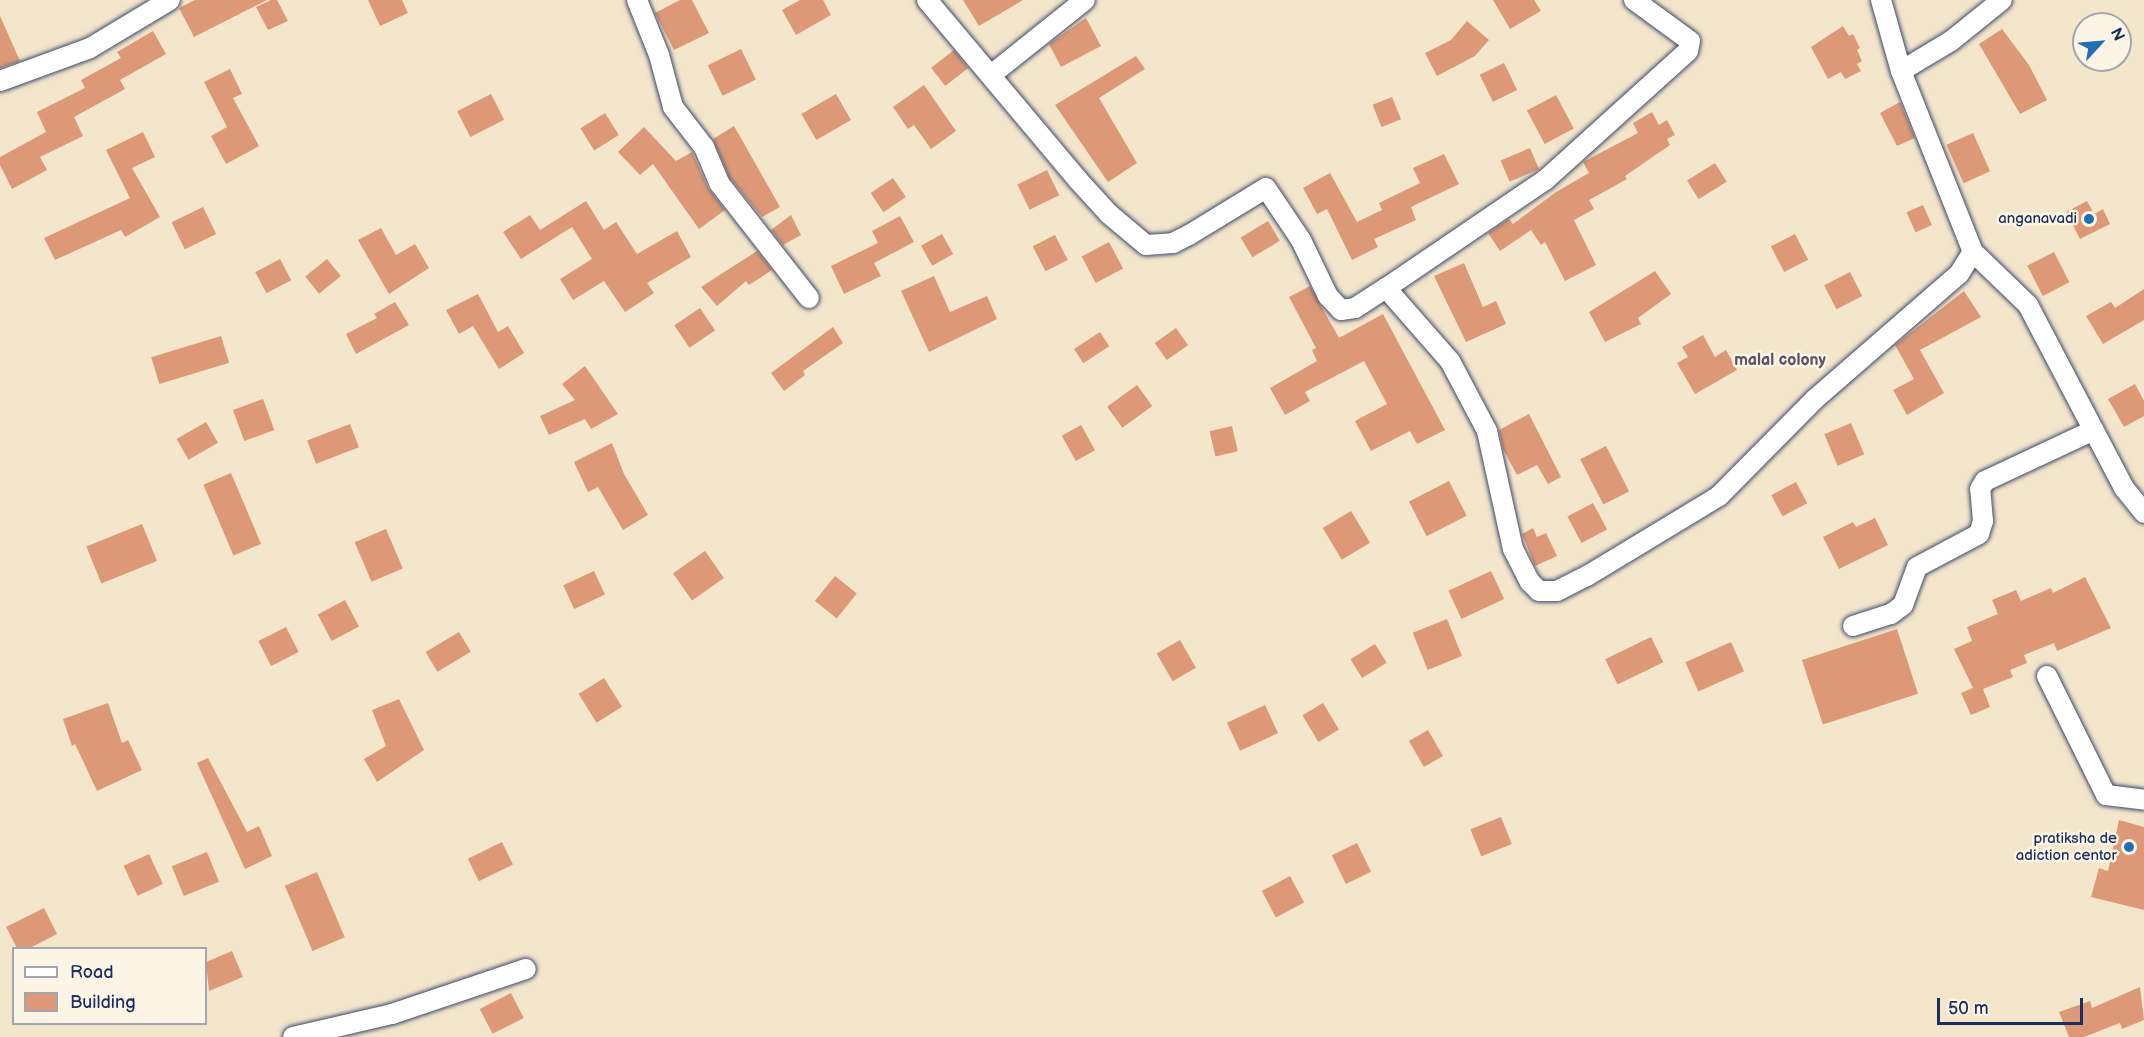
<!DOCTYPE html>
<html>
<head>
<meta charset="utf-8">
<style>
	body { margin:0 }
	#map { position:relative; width:2144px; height:1037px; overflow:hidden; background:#f4e6cb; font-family:"Balsamiq Sans",sans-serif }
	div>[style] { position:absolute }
	.building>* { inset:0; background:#d97; transform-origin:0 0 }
	.roads { filter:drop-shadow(0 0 2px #3c4a6e) drop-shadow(0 0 2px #3c4a6e) }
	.street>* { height:20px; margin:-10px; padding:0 10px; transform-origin:10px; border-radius:10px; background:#fff }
	.dots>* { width:16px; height:16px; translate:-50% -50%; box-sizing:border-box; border:3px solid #fcf5e5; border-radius:50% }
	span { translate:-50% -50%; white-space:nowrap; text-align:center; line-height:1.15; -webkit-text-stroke:5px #fcf5e5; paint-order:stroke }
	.poi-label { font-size:15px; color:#1b2f5e }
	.right { translate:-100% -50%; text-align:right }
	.neighbourhood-label { font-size:16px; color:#5f5467; font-weight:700 }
	.legend { position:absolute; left:12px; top:947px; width:195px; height:78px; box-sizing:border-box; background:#fcf5e5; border:2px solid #a2a6af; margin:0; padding:8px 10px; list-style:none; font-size:18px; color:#1b2f5e }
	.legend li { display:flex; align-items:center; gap:12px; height:30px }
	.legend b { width:30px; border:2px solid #a2a6af }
	.north { position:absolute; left:2072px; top:12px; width:60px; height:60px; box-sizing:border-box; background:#fcf5e5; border:2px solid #a2a6af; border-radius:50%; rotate:64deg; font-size:16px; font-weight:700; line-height:24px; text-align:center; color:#1b2f5e }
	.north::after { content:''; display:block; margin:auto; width:21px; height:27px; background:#1f6fb2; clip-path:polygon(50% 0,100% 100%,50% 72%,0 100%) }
	.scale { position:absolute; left:1937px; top:998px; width:146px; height:27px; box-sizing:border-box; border:3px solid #1b2f5e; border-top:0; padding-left:8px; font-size:18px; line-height:21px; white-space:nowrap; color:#1b2f5e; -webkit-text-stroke:4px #fcf5e5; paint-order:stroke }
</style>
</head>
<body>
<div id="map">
	<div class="building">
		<div style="clip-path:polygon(195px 0,267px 0,194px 37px,179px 8px)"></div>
		<div style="clip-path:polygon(271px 0,277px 0,288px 21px,268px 30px,256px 7px)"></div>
		<div style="clip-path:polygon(368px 0,402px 0,408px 13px,380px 26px)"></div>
		<div style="clip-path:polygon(680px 0,692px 0,709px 33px,674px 50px,655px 13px)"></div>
		<div style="clip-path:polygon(800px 0,823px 0,831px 15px,796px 35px,782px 10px)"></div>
		<div style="clip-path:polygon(963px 0,1023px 0,979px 26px)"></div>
		<div style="clip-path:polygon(1493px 0,1534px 0,1541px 11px,1510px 29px)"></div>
		<div style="clip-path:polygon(0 16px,20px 61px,0 68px)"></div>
		<div style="clip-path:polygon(1086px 18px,1101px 46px,1061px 67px,1049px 44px)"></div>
		<div style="clip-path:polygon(1467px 21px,1489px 40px,1475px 56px,1437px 76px,1425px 53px,1451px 40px)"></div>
		<div style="clip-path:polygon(1843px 26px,1849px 36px,1853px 34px,1860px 48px,1857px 50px,1862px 61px,1857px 64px,1861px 71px,1845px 79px,1841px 72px,1828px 79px,1811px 47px)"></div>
		<div style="clip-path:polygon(2002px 29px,2029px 65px,2047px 100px,2020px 114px,1979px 44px)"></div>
		<div style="clip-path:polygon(153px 31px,166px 54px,120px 80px,125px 89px,74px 117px,83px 136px,40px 157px,47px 170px,12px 189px,0 165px,0 157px,46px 132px,37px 112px,85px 88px,81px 80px,121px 58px,117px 52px)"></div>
		<div style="left:741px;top:49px;width:34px;height:37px;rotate:64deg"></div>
		<div style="left:954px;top:50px;width:23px;height:29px;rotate:52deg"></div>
		<div style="clip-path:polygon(1136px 56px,1145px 69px,1099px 98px,1137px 163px,1108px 182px,1055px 105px)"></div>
		<div style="left:1504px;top:63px;width:30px;height:27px;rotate:64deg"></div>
		<div style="clip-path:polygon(230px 69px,242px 94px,233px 98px,259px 146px,226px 164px,211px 136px,227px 127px,204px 82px)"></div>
		<div style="clip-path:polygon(924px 85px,956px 131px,931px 149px,914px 125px,908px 129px,893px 107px)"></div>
		<div style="left:491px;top:94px;width:29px;height:38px;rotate:63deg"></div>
		<div style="left:836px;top:94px;width:30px;height:40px;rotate:60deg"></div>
		<div style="left:1556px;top:95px;width:38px;height:33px;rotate:62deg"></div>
		<div style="left:1392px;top:97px;width:24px;height:21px;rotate:68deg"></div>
		<div style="clip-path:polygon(1900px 102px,1915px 138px,1897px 146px,1880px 113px)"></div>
		<div style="clip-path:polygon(1652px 112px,1659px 125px,1667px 120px,1675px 135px,1667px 139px,1670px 145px,1625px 176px,1627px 179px,1589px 200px,1594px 209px,1574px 220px,1596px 265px,1565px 281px,1545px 242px,1541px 245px,1531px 230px,1500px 251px,1488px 233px,1509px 219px,1513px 224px,1556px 192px,1589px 173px,1583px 162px,1638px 133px,1633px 123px)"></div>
		<div style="left:605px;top:113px;width:26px;height:29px;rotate:58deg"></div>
		<div style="clip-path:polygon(734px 126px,780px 207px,762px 217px,729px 177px,713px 139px)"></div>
		<div style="clip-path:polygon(644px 127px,676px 161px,692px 152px,708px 188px,725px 210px,699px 229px,653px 164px,640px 175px,618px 152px)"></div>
		<div style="clip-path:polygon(143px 132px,155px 157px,132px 168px,160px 217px,125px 237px,121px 230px,55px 260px,44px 238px,130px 198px,106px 150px)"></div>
		<div style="left:1973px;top:133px;width:42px;height:29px;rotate:66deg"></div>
		<div style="left:1530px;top:148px;width:23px;height:32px;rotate:67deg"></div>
		<div style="clip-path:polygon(1444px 154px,1459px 184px,1411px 207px,1416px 220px,1374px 239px,1378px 247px,1352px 260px,1327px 209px,1317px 214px,1303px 188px,1330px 173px,1357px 222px,1382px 210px,1379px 203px,1420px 183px,1413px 168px)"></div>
		<div style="left:1715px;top:163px;width:22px;height:33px;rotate:58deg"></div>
		<div style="left:1047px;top:170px;width:28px;height:33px;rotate:64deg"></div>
		<div style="left:893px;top:178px;width:23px;height:27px;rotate:56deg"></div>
		<div style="clip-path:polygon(586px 201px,604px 230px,616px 222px,637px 254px,677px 231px,691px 257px,647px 283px,654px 293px,625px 312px,604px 281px,573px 300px,560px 279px,592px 259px,572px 227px,521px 259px,503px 232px,530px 215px,540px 230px)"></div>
		<div style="clip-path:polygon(2087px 201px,2094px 214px,2103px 209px,2110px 224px,2080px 239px,2066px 212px)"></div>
		<div style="left:1923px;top:205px;width:22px;height:18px;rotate:66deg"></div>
		<div style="left:203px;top:207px;width:30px;height:35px;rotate:64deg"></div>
		<div style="clip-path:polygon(791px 215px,801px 235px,783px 245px,771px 230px)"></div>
		<div style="clip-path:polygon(900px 216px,914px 242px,874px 263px,881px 276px,844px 294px,831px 266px,878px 243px,872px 231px)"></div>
		<div style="left:1268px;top:221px;width:23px;height:32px;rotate:59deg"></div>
		<div style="clip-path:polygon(381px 228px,396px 255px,415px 244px,429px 268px,389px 294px,358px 240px)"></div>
		<div style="left:942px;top:234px;width:23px;height:24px;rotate:61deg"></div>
		<div style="left:1795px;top:234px;width:29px;height:27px;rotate:63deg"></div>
		<div style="left:1055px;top:235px;width:28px;height:25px;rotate:63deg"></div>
		<div style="left:1109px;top:242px;width:30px;height:31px;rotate:62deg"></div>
		<div style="clip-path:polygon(757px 251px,772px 270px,749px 285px,746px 281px,717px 306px,701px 287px)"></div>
		<div style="left:2054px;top:252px;width:34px;height:30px;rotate:63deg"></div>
		<div style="left:280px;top:259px;width:24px;height:28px;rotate:62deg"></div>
		<div style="left:327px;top:259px;width:22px;height:28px;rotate:51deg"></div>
		<div style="clip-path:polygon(1464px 263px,1483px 307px,1496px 301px,1506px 324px,1466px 342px,1434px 276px)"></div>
		<div style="clip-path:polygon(1655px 271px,1671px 294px,1638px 318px,1641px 324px,1605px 342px,1589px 312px)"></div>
		<div style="left:1850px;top:272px;width:27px;height:29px;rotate:63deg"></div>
		<div style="clip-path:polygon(934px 276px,950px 312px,987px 296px,997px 319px,929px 352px,901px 291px)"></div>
		<div style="clip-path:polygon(1310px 286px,1339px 338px,1383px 314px,1445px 430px,1417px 444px,1410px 431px,1371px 451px,1355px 421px,1387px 404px,1364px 361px,1305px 392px,1310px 401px,1285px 415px,1270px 388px,1317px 361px,1312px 350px,1316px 348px,1289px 297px)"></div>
		<div style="clip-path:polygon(2144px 289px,2144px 320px,2103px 344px,2086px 316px,2111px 302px,2115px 308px)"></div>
		<div style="clip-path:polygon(1964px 291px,1981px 317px,1920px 350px,1944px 393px,1907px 415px,1893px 390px,1914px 379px,1895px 345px)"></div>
		<div style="clip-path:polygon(478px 294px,498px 332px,508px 326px,524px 353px,499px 369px,473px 326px,459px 334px,446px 310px)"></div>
		<div style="clip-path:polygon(395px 302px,409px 325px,356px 354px,346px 334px,377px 318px,374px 314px)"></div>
		<div style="left:700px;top:308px;width:27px;height:31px;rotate:56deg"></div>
		<div style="clip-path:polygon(833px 327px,843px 343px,803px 371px,805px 375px,784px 391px,771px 373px)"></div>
		<div style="left:1176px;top:328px;width:21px;height:26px;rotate:55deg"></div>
		<div style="left:1100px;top:332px;width:17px;height:31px;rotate:57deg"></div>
		<div style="clip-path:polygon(1703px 335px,1715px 357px,1726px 350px,1737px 370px,1695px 394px,1677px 363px,1688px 357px,1682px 347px)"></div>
		<div style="left:221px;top:336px;width:28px;height:73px;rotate:73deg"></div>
		<div style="clip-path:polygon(585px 366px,618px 414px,591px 429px,585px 419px,549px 435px,540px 416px,575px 400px,562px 384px)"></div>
		<div style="clip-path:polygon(2135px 384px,2144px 401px,2144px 416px,2124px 427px,2108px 399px)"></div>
		<div style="left:1137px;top:385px;width:26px;height:37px;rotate:54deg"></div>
		<div style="left:263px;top:399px;width:33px;height:32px;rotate:70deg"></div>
		<div style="clip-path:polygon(1529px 414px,1561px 477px,1548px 484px,1537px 465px,1517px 475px,1503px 449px,1499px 430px)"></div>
		<div style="left:206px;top:422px;width:24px;height:34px;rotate:60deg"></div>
		<div style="left:1851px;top:423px;width:34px;height:29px;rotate:67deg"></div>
		<div style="left:350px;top:424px;width:25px;height:46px;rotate:69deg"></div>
		<div style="left:1081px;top:425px;width:29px;height:22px;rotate:61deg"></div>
		<div style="left:1232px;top:426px;width:26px;height:23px;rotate:77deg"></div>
		<div style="clip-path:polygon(612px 443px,624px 474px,648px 515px,623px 530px,598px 487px,588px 492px,574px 462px)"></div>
		<div style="left:1606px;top:446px;width:51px;height:29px;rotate:63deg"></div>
		<div style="left:231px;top:473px;width:77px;height:30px;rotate:67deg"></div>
		<div style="left:1449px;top:481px;width:39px;height:45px;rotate:63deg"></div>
		<div style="left:1796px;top:482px;width:24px;height:28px;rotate:62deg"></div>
		<div style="left:1593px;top:503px;width:30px;height:29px;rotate:62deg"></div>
		<div style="left:1351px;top:511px;width:37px;height:33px;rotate:59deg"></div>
		<div style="clip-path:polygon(1875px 518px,1888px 545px,1839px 569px,1823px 537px,1853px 522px,1856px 527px)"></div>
		<div style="left:142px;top:524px;width:40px;height:60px;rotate:68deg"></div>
		<div style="clip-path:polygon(1533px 528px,1537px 537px,1546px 533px,1557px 556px,1535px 566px,1522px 534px)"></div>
		<div style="left:386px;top:529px;width:43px;height:34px;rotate:67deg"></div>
		<div style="left:705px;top:551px;width:33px;height:39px;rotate:55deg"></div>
		<div style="left:594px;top:571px;width:26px;height:34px;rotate:65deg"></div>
		<div style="left:1491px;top:571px;width:31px;height:47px;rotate:65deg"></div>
		<div style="left:835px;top:576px;width:28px;height:32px;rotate:39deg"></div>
		<div style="clip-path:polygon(2085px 577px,2111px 628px,2057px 651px,2054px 643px,2024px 655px,2027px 663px,2010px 670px,2013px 677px,1983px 689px,1990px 707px,1971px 715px,1961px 693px,1973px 688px,1954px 649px,1972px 641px,1967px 627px,1998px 614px,1992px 600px,2016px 590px,2021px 601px,2051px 588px,2053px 593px)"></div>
		<div style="left:345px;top:600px;width:30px;height:31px;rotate:62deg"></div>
		<div style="left:1447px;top:619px;width:40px;height:37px;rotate:68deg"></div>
		<div style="left:286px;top:627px;width:28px;height:31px;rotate:63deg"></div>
		<div style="left:1897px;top:629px;width:68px;height:100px;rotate:72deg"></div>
		<div style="left:459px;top:632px;width:23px;height:39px;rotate:59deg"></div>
		<div style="left:1651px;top:637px;width:28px;height:51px;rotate:64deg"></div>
		<div style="left:1180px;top:640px;width:32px;height:27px;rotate:60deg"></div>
		<div style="left:1731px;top:642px;width:32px;height:50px;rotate:66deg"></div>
		<div style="left:1375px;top:644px;width:22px;height:29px;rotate:58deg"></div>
		<div style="left:604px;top:678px;width:34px;height:30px;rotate:58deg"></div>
		<div style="clip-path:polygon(399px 699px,424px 750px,377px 782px,364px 759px,386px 746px,372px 710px)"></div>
		<div style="clip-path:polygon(108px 703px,122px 743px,128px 740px,142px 770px,97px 791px,75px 744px,72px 746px,63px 719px)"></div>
		<div style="left:1323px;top:703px;width:31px;height:24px;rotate:59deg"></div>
		<div style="left:1265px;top:705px;width:31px;height:42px;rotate:65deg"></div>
		<div style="left:1428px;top:730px;width:30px;height:22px;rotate:60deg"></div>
		<div style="clip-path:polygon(208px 758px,247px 832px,259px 826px,272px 856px,245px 869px,197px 763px)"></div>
		<div style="left:1501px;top:817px;width:29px;height:33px;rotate:68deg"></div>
		<div style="clip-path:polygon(2119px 820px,2144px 827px,2144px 910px,2091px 897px,2099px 868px,2108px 871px)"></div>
		<div style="left:502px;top:842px;width:25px;height:38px;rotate:64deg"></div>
		<div style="left:1357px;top:843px;width:32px;height:28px;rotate:64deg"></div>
		<div style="left:207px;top:852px;width:32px;height:38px;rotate:68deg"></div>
		<div style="left:149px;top:854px;width:33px;height:28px;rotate:65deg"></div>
		<div style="left:317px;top:872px;width:71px;height:35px;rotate:67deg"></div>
		<div style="left:1290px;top:876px;width:30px;height:32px;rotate:62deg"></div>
		<div style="clip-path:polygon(44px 908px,57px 934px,30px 948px,17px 948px,6px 927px)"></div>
		<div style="clip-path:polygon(232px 951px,243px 977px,209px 991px,206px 962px)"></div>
		<div style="clip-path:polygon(2140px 987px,2144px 1020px,2122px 1029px,2120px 1023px,2084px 1037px,2069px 1037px,2059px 1012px,2090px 1001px,2092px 1008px)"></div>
		<div style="left:511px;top:993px;width:28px;height:35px;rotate:63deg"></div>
	</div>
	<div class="roads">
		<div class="street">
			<div style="left:637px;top:0;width:59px;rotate:68.2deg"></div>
			<div style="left:659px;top:55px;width:54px;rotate:74.9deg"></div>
			<div style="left:673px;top:107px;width:51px;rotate:52.2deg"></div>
			<div style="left:704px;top:147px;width:39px;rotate:67deg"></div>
			<div style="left:719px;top:183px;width:146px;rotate:52deg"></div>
			<div style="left:927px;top:0;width:235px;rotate:50deg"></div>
			<div style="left:1078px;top:180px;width:46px;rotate:47.6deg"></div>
			<div style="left:1109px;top:214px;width:48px;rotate:40deg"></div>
			<div style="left:1146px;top:245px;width:27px;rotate:-4deg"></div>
			<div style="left:1173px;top:243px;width:18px;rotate:-27deg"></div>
			<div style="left:1189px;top:235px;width:90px;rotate:-31.4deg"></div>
			<div style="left:1266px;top:188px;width:63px;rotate:56.1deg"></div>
			<div style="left:1301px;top:240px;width:62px;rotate:64.3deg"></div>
			<div style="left:1328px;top:296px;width:19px;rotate:47deg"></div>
			<div style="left:1341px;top:310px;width:14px;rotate:-8deg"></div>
			<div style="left:1355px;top:308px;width:37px;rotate:-33deg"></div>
			<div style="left:1634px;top:0;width:69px;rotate:36.2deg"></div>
			<div style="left:1690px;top:41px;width:10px;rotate:101deg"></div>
			<div style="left:1688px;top:51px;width:193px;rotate:137.9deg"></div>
			<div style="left:1545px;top:180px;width:192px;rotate:145.8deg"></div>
			<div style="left:1386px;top:288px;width:97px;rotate:48.8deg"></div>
			<div style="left:1450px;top:361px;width:79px;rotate:62.1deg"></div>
			<div style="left:1487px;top:431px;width:121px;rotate:77.6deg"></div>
			<div style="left:1513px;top:549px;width:37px;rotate:63deg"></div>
			<div style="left:1530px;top:582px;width:13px;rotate:45deg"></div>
			<div style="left:1539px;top:591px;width:18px"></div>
			<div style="left:1557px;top:591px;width:34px;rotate:-27deg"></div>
			<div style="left:1587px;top:576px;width:154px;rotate:-31.2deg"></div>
			<div style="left:1719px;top:496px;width:136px;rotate:-45.3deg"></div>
			<div style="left:1815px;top:399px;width:191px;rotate:-41deg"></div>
			<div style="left:1959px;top:274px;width:26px;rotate:-58deg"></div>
			<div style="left:1881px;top:0;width:74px;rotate:74.3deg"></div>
			<div style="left:1901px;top:71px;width:195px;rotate:68.3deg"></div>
			<div style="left:1973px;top:252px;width:76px;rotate:43.9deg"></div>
			<div style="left:2028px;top:305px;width:207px;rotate:62.3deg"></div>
			<div style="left:2124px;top:488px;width:32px;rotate:51deg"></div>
			<div style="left:1901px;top:71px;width:58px;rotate:-31deg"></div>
			<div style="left:1951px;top:41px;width:65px;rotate:-38.8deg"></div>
			<div style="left:991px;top:75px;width:120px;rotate:-38.6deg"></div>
			<div style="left:0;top:81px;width:96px;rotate:-20.1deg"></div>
			<div style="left:90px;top:48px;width:93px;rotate:-31deg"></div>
			<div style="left:1853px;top:626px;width:40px;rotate:-18deg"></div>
			<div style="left:1891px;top:614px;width:15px;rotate:-37deg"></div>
			<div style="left:1903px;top:605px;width:40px;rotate:-69.8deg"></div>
			<div style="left:1917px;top:567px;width:70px;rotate:-28deg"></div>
			<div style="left:1979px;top:534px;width:14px;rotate:-73deg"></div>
			<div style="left:1983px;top:521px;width:32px;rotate:-95deg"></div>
			<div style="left:1980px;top:489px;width:9px;rotate:-58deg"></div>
			<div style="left:1985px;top:481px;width:120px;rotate:-25.1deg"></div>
			<div style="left:2047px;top:676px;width:133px;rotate:63.6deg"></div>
			<div style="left:2106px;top:795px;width:38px;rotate:7deg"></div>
			<div style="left:293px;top:1037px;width:102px;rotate:-13.1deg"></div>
			<div style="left:392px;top:1014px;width:141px;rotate:-18.6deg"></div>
		</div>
	</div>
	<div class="dots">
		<div style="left:2089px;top:219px;background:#1f6fb2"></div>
		<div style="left:2129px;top:847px;background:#1f6fb2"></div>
	</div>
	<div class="poi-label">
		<span class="right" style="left:2077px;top:219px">anganavadi</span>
		<span class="right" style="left:2117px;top:847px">pratiksha de<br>adiction centor</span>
	</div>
	<div class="neighbourhood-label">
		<span style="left:1780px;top:361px">malal colony</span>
	</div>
	<ul class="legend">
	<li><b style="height:8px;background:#fff"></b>Road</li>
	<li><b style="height:16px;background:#d97"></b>Building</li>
	</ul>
	<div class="north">N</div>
	<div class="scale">50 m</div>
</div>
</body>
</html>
